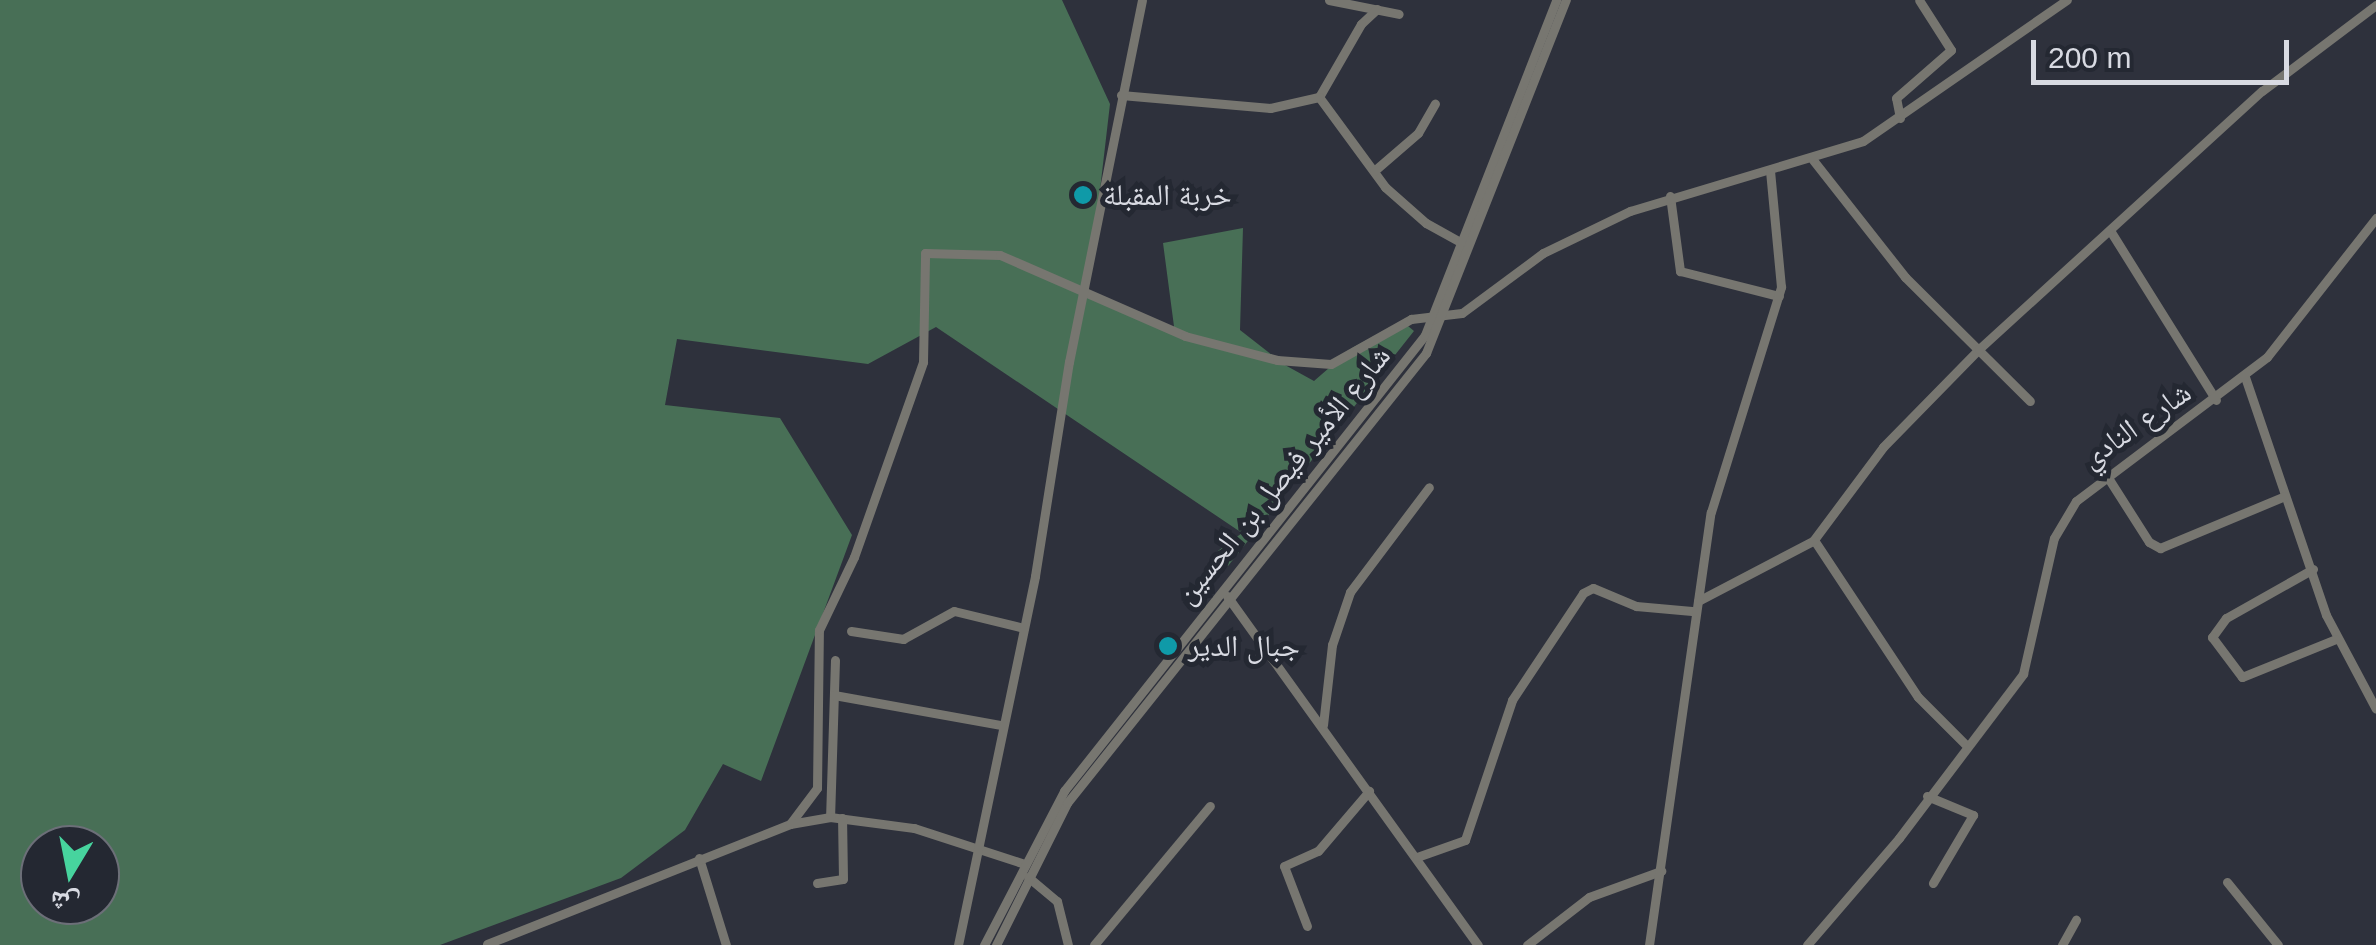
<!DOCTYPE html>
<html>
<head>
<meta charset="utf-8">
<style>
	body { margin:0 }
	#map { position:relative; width:2376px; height:945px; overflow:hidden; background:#2e313c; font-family:Arial,"Noto Naskh Arabic",sans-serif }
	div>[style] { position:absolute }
	.forest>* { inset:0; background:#486f56 }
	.minor>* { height:9px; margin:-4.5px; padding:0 4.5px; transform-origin:4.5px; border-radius:4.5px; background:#777670 }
	.dots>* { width:28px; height:28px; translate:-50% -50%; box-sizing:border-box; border:5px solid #242832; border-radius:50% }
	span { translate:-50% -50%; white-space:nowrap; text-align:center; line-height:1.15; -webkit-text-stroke:10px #242832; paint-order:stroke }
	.poi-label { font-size:30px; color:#d8dae2 }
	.left { translate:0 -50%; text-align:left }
	.street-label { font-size:30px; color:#d8dae2 }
	.north { position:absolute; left:20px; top:825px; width:100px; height:100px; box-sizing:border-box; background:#242832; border:2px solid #6c6f78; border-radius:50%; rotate:190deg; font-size:28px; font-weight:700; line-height:40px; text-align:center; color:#d8dae2 }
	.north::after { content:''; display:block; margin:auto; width:35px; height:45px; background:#47d49e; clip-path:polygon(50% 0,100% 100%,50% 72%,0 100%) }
	.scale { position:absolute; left:2031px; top:40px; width:258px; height:45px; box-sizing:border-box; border:5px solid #d8dae2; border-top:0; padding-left:12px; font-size:30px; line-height:35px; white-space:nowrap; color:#d8dae2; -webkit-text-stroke:8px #242832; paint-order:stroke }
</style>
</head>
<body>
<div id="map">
	<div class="forest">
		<div style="clip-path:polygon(evenodd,0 0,1062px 0,1110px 104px,1088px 293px,1175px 334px,1163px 243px,1243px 228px,1240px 330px,1285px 365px,1314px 381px,1352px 348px,1402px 321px,1414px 331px,1228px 566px,1211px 556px,1242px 533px,936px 327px,868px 364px,677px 339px,665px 405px,780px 418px,852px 535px,761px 781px,723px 764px,685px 830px,621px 878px,440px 945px,0 945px,0 0,40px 845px,100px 845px,100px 905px,40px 905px,40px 845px)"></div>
	</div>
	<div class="minor">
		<div style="left:1329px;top:0;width:71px;rotate:11.3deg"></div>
		<div style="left:1377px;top:9px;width:22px;rotate:137deg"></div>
		<div style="left:1361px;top:24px;width:84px;rotate:119.9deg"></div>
		<div style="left:1319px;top:97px;width:112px;rotate:53.7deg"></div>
		<div style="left:1385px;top:187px;width:55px;rotate:41.3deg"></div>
		<div style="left:1426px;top:223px;width:41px;rotate:29.1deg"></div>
		<div style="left:1121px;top:95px;width:150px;rotate:5deg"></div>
		<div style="left:1270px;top:108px;width:50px;rotate:-12.7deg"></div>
		<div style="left:1900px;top:118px;width:20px;rotate:-101deg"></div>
		<div style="left:1896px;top:98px;width:73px;rotate:-41.1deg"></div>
		<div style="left:1951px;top:50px;width:59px;rotate:-122.6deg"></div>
		<div style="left:1813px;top:160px;width:149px;rotate:51.8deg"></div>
		<div style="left:1905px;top:277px;width:176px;rotate:44.8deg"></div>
		<div style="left:1374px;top:171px;width:58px;rotate:-40.8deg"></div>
		<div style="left:1418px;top:133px;width:34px;rotate:-60deg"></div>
		<div style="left:1670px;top:196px;width:76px;rotate:82.4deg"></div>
		<div style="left:1680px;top:271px;width:102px;rotate:14.2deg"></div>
		<div style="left:2111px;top:232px;width:198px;rotate:58deg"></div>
		<div style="left:2245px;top:377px;width:251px;rotate:71.2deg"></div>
		<div style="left:2326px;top:615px;width:106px;rotate:62deg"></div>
		<div style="left:2105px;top:473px;width:82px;rotate:57.5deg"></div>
		<div style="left:2149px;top:542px;width:13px;rotate:29deg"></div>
		<div style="left:2160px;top:548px;width:135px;rotate:-22.6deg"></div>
		<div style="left:1814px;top:540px;width:188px;rotate:56.5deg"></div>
		<div style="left:1918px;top:697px;width:68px;rotate:45deg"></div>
		<div style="left:2313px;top:569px;width:100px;rotate:150.6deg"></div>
		<div style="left:2226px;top:618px;width:24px;rotate:126deg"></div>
		<div style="left:2212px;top:637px;width:50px;rotate:53.1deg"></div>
		<div style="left:2242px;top:677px;width:101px;rotate:-22deg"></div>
		<div style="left:1227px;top:596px;width:430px;rotate:54.3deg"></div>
		<div style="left:1698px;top:601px;width:130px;rotate:-27.6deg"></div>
		<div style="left:1813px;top:541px;width:117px;rotate:-53.3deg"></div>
		<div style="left:1883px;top:447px;width:137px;rotate:-45.6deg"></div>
		<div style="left:1979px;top:349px;width:383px;rotate:-42.4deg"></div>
		<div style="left:2262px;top:91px;width:143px;rotate:-37deg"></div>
		<div style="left:851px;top:631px;width:53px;rotate:8.7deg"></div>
		<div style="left:903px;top:639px;width:58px;rotate:-28.8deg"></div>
		<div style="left:954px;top:611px;width:72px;rotate:13.7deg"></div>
		<div style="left:835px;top:660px;width:157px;rotate:91.8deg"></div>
		<div style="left:830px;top:817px;width:85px;rotate:7.5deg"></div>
		<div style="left:914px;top:828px;width:114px;rotate:18deg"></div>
		<div style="left:834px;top:695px;width:170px;rotate:10.2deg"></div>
		<div style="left:1323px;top:725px;width:81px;rotate:-83.6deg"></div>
		<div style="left:1332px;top:645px;width:56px;rotate:-71.2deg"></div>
		<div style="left:1350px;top:592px;width:131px;rotate:-53deg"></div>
		<div style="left:1927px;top:796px;width:50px;rotate:22.4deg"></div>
		<div style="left:1973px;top:815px;width:79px;rotate:120.5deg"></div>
		<div style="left:790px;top:824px;width:45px;rotate:-53.1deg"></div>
		<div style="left:817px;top:788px;width:158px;rotate:-89.3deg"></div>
		<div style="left:819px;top:630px;width:81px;rotate:-64.4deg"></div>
		<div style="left:854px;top:557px;width:207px;rotate:-70.5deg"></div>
		<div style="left:923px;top:362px;width:109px;rotate:-88.9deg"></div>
		<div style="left:925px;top:253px;width:75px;rotate:1.5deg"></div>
		<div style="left:1000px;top:255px;width:202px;rotate:23.6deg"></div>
		<div style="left:1185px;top:336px;width:95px;rotate:14.6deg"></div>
		<div style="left:1277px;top:360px;width:54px;rotate:4.2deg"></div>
		<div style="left:1331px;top:364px;width:92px;rotate:-29.4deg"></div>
		<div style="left:1411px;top:319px;width:51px;rotate:-6.7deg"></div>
		<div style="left:1462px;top:313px;width:101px;rotate:-36.5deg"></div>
		<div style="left:1543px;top:253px;width:97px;rotate:-25.8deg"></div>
		<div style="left:1630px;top:211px;width:243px;rotate:-16.7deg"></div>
		<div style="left:1863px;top:141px;width:248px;rotate:-34.7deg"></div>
		<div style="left:1417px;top:857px;width:51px;rotate:-19.5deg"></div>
		<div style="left:1465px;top:840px;width:148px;rotate:-71.4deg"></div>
		<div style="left:1512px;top:700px;width:128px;rotate:-56.4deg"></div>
		<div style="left:1583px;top:593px;width:11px;rotate:-27deg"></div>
		<div style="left:1593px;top:588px;width:47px;rotate:22.7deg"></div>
		<div style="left:1636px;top:606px;width:56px;rotate:5.1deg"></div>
		<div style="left:699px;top:858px;width:91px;rotate:72.8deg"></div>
		<div style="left:1028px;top:877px;width:38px;rotate:40deg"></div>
		<div style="left:1057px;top:901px;width:45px;rotate:76deg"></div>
		<div style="left:2227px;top:882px;width:81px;rotate:51deg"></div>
		<div style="left:817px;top:883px;width:26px;rotate:-9deg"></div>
		<div style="left:843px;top:879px;width:61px;rotate:-90.9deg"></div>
		<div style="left:1307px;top:926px;width:64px;rotate:-111deg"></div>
		<div style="left:1284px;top:866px;width:37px;rotate:-24deg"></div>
		<div style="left:1318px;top:851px;width:79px;rotate:-49.6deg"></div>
		<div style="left:487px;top:944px;width:326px;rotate:-21.6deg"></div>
		<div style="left:790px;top:824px;width:41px;rotate:-9.9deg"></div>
		<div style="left:958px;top:945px;width:377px;rotate:-78.2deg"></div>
		<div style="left:1035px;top:576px;width:217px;rotate:-81deg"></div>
		<div style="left:1069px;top:362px;width:369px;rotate:-78.6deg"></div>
		<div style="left:984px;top:945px;width:174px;rotate:-62.5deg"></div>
		<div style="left:1064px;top:791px;width:582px;rotate:-51.63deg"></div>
		<div style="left:1425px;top:335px;width:360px;rotate:-68.6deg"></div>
		<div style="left:996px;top:945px;width:159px;rotate:-63.4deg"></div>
		<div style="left:1067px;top:803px;width:576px;rotate:-51.42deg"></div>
		<div style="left:1426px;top:353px;width:380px;rotate:-68.4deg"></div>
		<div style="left:1094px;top:945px;width:181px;rotate:-50.2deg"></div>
		<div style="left:1527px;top:945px;width:78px;rotate:-37.7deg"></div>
		<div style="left:1589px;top:897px;width:77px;rotate:-19.9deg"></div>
		<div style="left:1649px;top:945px;width:437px;rotate:-81.9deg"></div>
		<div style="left:1711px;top:512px;width:236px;rotate:-72.7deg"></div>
		<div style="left:1781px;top:287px;width:117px;rotate:-95.4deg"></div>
		<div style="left:1807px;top:945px;width:141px;rotate:-49.3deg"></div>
		<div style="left:1899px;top:838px;width:206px;rotate:-52.9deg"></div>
		<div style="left:2023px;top:674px;width:139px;rotate:-77.2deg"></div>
		<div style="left:2054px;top:538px;width:43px;rotate:-59.3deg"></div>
		<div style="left:2076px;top:501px;width:239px;rotate:-37deg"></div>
		<div style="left:2267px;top:357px;width:177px;rotate:-51.9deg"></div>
		<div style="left:2062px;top:945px;width:29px;rotate:-61deg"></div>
	</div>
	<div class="dots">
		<div style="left:1083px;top:195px;background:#0f9aa8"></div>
		<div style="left:1168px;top:646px;background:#0f9aa8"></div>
	</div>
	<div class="poi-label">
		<span class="left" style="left:1103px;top:195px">خربة المقبلة</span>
		<span class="left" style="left:1188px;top:646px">جبال الدير</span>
	</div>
	<div class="street-label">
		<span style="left:2136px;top:425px;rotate:-35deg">شارع النادي</span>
		<span style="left:1283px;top:475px;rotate:-51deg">شارع الأمير فيصل بن الحسين</span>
	</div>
	<div class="north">ش</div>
	<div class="scale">200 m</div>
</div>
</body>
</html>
